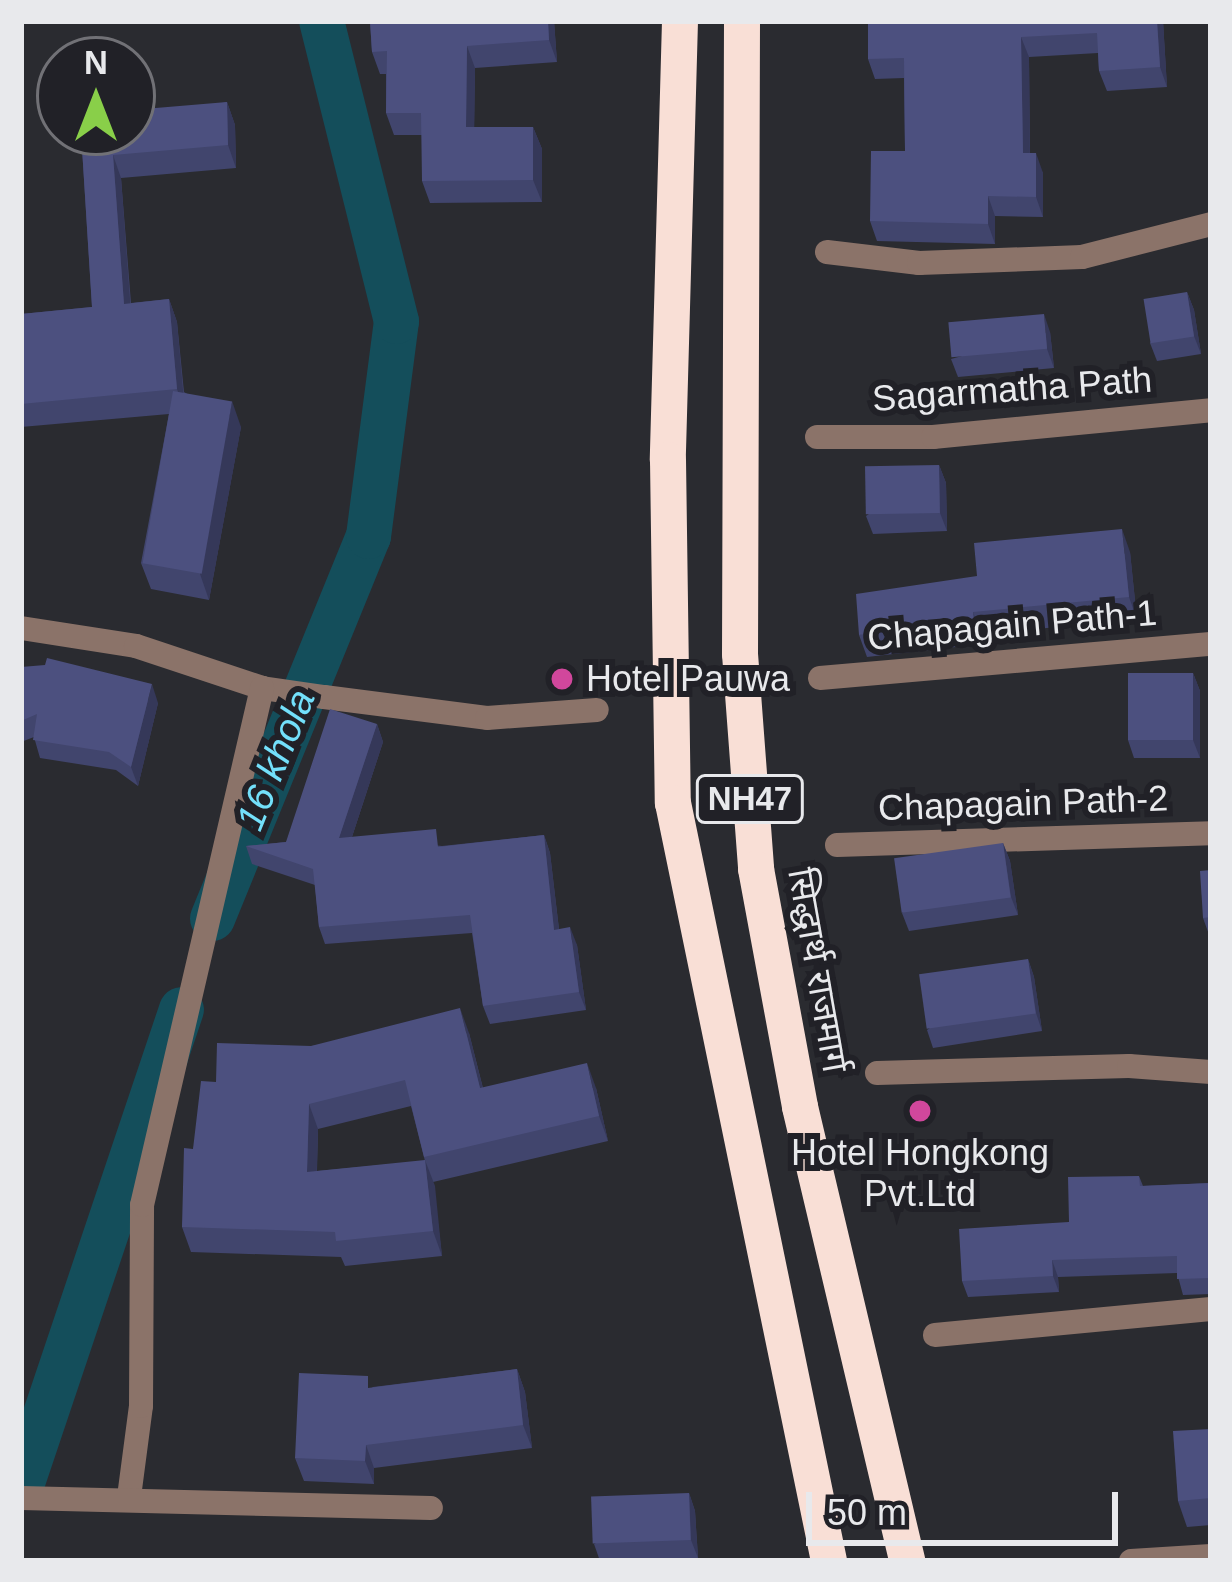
<!DOCTYPE html>
<html>
<head>
<meta charset="utf-8">
<style>
	body { margin:0 }
	#map { position:relative; width:1232px; height:1582px; overflow:hidden; background:#2a2b30; font-family:Helvetica,"Noto Sans Devanagari",sans-serif }
	div>[style] { position:absolute }
	.canal>* { height:45px; margin:-22.5px; padding:0 22.5px; transform-origin:22.5px; border-radius:22.5px; background:#144e5b }
	.street>* { height:24px; margin:-12px; padding:0 12px; transform-origin:12px; border-radius:12px; background:#8b7369 }
	.highway>* { height:36px; margin:-18px; padding:0 18px; transform-origin:18px; border-radius:18px; background:#f9dfd6 }
	.wall>* { inset:0; background:#41456d }
	.shaded-wall>* { inset:0; background:#353859 }
	.building>* { inset:0; background:#4c507f; transform-origin:0 0 }
	.dots>* { width:33px; height:33px; translate:-50% -50%; box-sizing:border-box; border:6px solid #212127; border-radius:50% }
	span { translate:-50% -50%; white-space:nowrap; text-align:center; line-height:1.15; -webkit-text-stroke:12px #212127; paint-order:stroke }
	.shield-label span { padding:3px 9px; background:#212127; border:3px solid; border-radius:9px; -webkit-text-stroke-width:0 }
	.shield-label { font-size:33px; color:#e8e9ec; font-weight:700 }
	.street-label { font-size:36px; color:#e8e9ec }
	.poi-label { font-size:36px; color:#e8e9ec }
	.left { translate:0 -50%; text-align:left }
	.water-label { font-size:39px; color:#73e0fb; font-style:italic }
	.frame { position:absolute; inset:0; border:24px solid #e8e9ec; pointer-events:none }
	.north { position:absolute; left:36px; top:36px; width:120px; height:120px; box-sizing:border-box; background:#212127; border:3px solid #717176; border-radius:50%; rotate:0deg; font-size:33px; font-weight:700; line-height:48px; text-align:center; color:#e8e9ec }
	.north::after { content:''; display:block; margin:auto; width:42px; height:54px; background:#89cf49; clip-path:polygon(50% 0,100% 100%,50% 72%,0 100%) }
	.scale { position:absolute; left:806px; top:1492px; width:312px; height:54px; box-sizing:border-box; border:6px solid #e8e9ec; border-top:0; padding-left:15px; font-size:36px; line-height:42px; white-space:nowrap; color:#e8e9ec; -webkit-text-stroke:9px #212127; paint-order:stroke }
</style>
</head>
<body>
<div id="map">
	<div class="canal">
		<div style="left:212px;top:918px;width:413px;rotate:-67.8deg"></div>
		<div style="left:368px;top:536px;width:217px;rotate:-82.6deg"></div>
		<div style="left:396px;top:321px;width:309px;rotate:-104deg"></div>
		<div style="left:21px;top:1485px;width:502px;rotate:-71.42deg"></div>
	</div>
	<div class="street">
		<div style="left:827px;top:252px;width:93px;rotate:6.8deg"></div>
		<div style="left:919px;top:263px;width:163px;rotate:-2.1deg"></div>
		<div style="left:1082px;top:257px;width:133px;rotate:-14.3deg"></div>
		<div style="left:817px;top:437px;width:116px"></div>
		<div style="left:933px;top:437px;width:279px;rotate:-5.5deg"></div>
		<div style="left:21px;top:628px;width:116px;rotate:8.9deg"></div>
		<div style="left:136px;top:646px;width:133px;rotate:18.4deg"></div>
		<div style="left:262px;top:688px;width:63px;rotate:8.3deg"></div>
		<div style="left:324px;top:697px;width:164px;rotate:7.3deg"></div>
		<div style="left:487px;top:718px;width:110px;rotate:-4.2deg"></div>
		<div style="left:820px;top:678px;width:392px;rotate:-5deg"></div>
		<div style="left:837px;top:845px;width:374px;rotate:-1.8deg"></div>
		<div style="left:877px;top:1073px;width:252px;rotate:-1.6deg"></div>
		<div style="left:1129px;top:1066px;width:82px;rotate:4.2deg"></div>
		<div style="left:935px;top:1335px;width:277px;rotate:-5.4deg"></div>
		<div style="left:129px;top:1497px;width:92px;rotate:-82.5deg"></div>
		<div style="left:141px;top:1406px;width:201px;rotate:-89.7deg"></div>
		<div style="left:142px;top:1205px;width:531px;rotate:-76.93deg"></div>
		<div style="left:21px;top:1498px;width:410px;rotate:1.4deg"></div>
		<div style="left:1131px;top:1561px;width:80px;rotate:-3.6deg"></div>
	</div>
	<div class="highway">
		<div style="left:680px;top:21px;width:439px;rotate:91.6deg"></div>
		<div style="left:668px;top:460px;width:343px;rotate:89.2deg"></div>
		<div style="left:673px;top:803px;width:774px;rotate:78.37deg"></div>
		<div style="left:742px;top:21px;width:633px;rotate:90.18deg"></div>
		<div style="left:740px;top:654px;width:216px;rotate:85.7deg"></div>
		<div style="left:756px;top:869px;width:242px;rotate:79.5deg"></div>
		<div style="left:800px;top:1107px;width:466px;rotate:76.7deg"></div>
	</div>
	<div class="wall">
		<div style="clip-path:polygon(370px 21px,554px 21px,557px 62px,475px 68px,474px 127px,533px 127px,542px 149px,542px 202px,430px 203px,422px 181px,422px 135px,394px 135px,386px 113px,386px 74px,380px 74px,372px 52px)"></div>
		<div style="clip-path:polygon(868px 21px,1163px 21px,1167px 87px,1107px 91px,1099px 71px,1098px 53px,1029px 57px,1030px 153px,1043px 173px,1043px 217px,995px 216px,995px 244px,877px 241px,870px 221px,905px 151px,904px 78px,875px 79px,868px 59px)"></div>
		<div style="clip-path:polygon(227px 102px,235px 125px,236px 168px,121px 178px,131px 303px,169px 299px,177px 322px,184px 392px,241px 427px,209px 600px,151px 589px,141px 563px,169px 414px,21px 427px,21px 314px,92px 307px,81px 132px)"></div>
		<div style="clip-path:polygon(1187px 292px,1194px 310px,1201px 354px,1157px 361px,1150px 343px)"></div>
		<div style="clip-path:polygon(1050px 332px,1054px 368px,958px 377px,951px 359px)"></div>
		<div style="clip-path:polygon(939px 465px,946px 483px,947px 531px,873px 534px,866px 516px)"></div>
		<div style="clip-path:polygon(1130px 552px,1137px 620px,981px 634px,982px 644px,867px 657px,859px 635px)"></div>
		<div style="clip-path:polygon(21px 667px,158px 703px,138px 786px,116px 770px,40px 758px,34px 737px,21px 742px)"></div>
		<div style="clip-path:polygon(1193px 673px,1200px 691px,1200px 758px,1134px 758px,1128px 740px)"></div>
		<div style="clip-path:polygon(377px 724px,383px 742px,352px 837px,442px 846px,544px 835px,550px 853px,559px 929px,577px 945px,586px 1010px,490px 1024px,483px 1006px,472px 933px,325px 944px,319px 927px,315px 885px,252px 864px,246px 846px,286px 842px)"></div>
		<div style="clip-path:polygon(1003px 843px,1010px 861px,1018px 915px,909px 931px,902px 913px)"></div>
		<div style="clip-path:polygon(1211px 870px,1211px 940px,1203px 918px)"></div>
		<div style="clip-path:polygon(1028px 959px,1034px 977px,1042px 1031px,933px 1048px,927px 1030px)"></div>
		<div style="clip-path:polygon(evenodd,469px 1033px,483px 1088px,596px 1088px,608px 1141px,433px 1182px,442px 1256px,345px 1266px,341px 1257px,191px 1252px,182px 1227px,193px 1149px,216px 1082px,311px 1046px,469px 1033px,411px 1106px,425px 1161px,317px 1171px,318px 1129px,411px 1106px)"></div>
		<div style="clip-path:polygon(1139px 1176px,1143px 1186px,1211px 1183px,1211px 1294px,1183px 1295px,1177px 1273px,1058px 1277px,1059px 1292px,968px 1297px,962px 1281px,1069px 1222px)"></div>
		<div style="clip-path:polygon(517px 1369px,525px 1392px,532px 1448px,374px 1468px,374px 1484px,304px 1481px,295px 1458px,373px 1387px)"></div>
		<div style="clip-path:polygon(1211px 1429px,1211px 1525px,1187px 1527px,1178px 1501px)"></div>
		<div style="clip-path:polygon(689px 1493px,695px 1511px,698px 1558px,600px 1561px,594px 1544px)"></div>
	</div>
	<div class="shaded-wall">
		<div style="clip-path:polygon(548px 21px,554px 21px,557px 62px,549px 40px)"></div>
		<div style="clip-path:polygon(1157px 21px,1163px 21px,1167px 87px,1160px 67px)"></div>
		<div style="clip-path:polygon(1021px 37px,1029px 57px,1030px 173px,1023px 153px)"></div>
		<div style="clip-path:polygon(467px 46px,475px 68px,474px 149px,466px 127px)"></div>
		<div style="clip-path:polygon(227px 102px,235px 125px,236px 168px,228px 145px)"></div>
		<div style="clip-path:polygon(533px 127px,542px 149px,542px 202px,533px 180px)"></div>
		<div style="clip-path:polygon(1036px 153px,1043px 173px,1043px 217px,1036px 197px)"></div>
		<div style="clip-path:polygon(113px 155px,121px 178px,132px 326px,124px 304px)"></div>
		<div style="clip-path:polygon(988px 196px,995px 216px,995px 244px,988px 224px)"></div>
		<div style="clip-path:polygon(1187px 292px,1194px 310px,1201px 354px,1194px 336px)"></div>
		<div style="clip-path:polygon(169px 299px,177px 322px,185px 412px,177px 389px)"></div>
		<div style="clip-path:polygon(1044px 314px,1050px 332px,1054px 368px,1047px 349px)"></div>
		<div style="clip-path:polygon(232px 401px,241px 427px,209px 600px,200px 574px)"></div>
		<div style="clip-path:polygon(939px 465px,946px 483px,947px 531px,940px 513px)"></div>
		<div style="clip-path:polygon(1122px 529px,1130px 552px,1137px 620px,1129px 597px)"></div>
		<div style="clip-path:polygon(973px 612px,981px 634px,982px 644px,974px 621px)"></div>
		<div style="clip-path:polygon(1193px 673px,1200px 691px,1200px 758px,1193px 740px)"></div>
		<div style="clip-path:polygon(152px 684px,158px 703px,138px 786px,131px 767px)"></div>
		<div style="clip-path:polygon(377px 724px,383px 742px,346px 855px,339px 838px)"></div>
		<div style="clip-path:polygon(544px 835px,550px 853px,561px 947px,554px 930px)"></div>
		<div style="clip-path:polygon(1003px 843px,1010px 861px,1018px 915px,1011px 897px)"></div>
		<div style="clip-path:polygon(570px 927px,577px 945px,586px 1010px,579px 992px)"></div>
		<div style="clip-path:polygon(1028px 959px,1034px 977px,1042px 1031px,1036px 1013px)"></div>
		<div style="clip-path:polygon(460px 1008px,469px 1033px,489px 1113px,480px 1088px)"></div>
		<div style="clip-path:polygon(587px 1063px,596px 1088px,608px 1141px,599px 1116px)"></div>
		<div style="clip-path:polygon(309px 1104px,318px 1129px,316px 1197px,307px 1172px)"></div>
		<div style="clip-path:polygon(425px 1160px,435px 1186px,442px 1256px,433px 1231px)"></div>
		<div style="clip-path:polygon(1052px 1260px,1058px 1277px,1059px 1292px,1053px 1276px)"></div>
		<div style="clip-path:polygon(517px 1369px,525px 1392px,532px 1448px,523px 1425px)"></div>
		<div style="clip-path:polygon(366px 1445px,374px 1468px,374px 1484px,365px 1461px)"></div>
		<div style="clip-path:polygon(689px 1493px,695px 1511px,698px 1558px,691px 1540px)"></div>
	</div>
	<div class="building">
		<div style="clip-path:polygon(370px 21px,548px 21px,549px 40px,467px 46px,466px 127px,533px 127px,533px 180px,422px 181px,421px 113px,386px 113px,387px 51px,372px 52px)"></div>
		<div style="clip-path:polygon(868px 21px,1157px 21px,1160px 67px,1099px 71px,1097px 33px,1021px 37px,1023px 153px,1036px 153px,1036px 197px,988px 196px,988px 224px,870px 221px,871px 151px,905px 151px,904px 58px,868px 59px)"></div>
		<div style="clip-path:polygon(227px 102px,228px 145px,113px 155px,124px 304px,169px 299px,177px 389px,21px 404px,21px 314px,92px 307px,81px 132px,132px 132px,132px 110px)"></div>
		<div style="left:1187px;top:292px;width:45px;height:44px;rotate:81deg"></div>
		<div style="left:1044px;top:314px;width:35px;height:96px;rotate:85deg"></div>
		<div style="left:173px;top:391px;width:60px;height:175px;rotate:10deg"></div>
		<div style="left:939px;top:465px;width:48px;height:74px;rotate:89deg"></div>
		<div style="clip-path:polygon(1122px 529px,1129px 597px,973px 612px,974px 621px,859px 635px,856px 594px,977px 576px,974px 543px)"></div>
		<div style="clip-path:polygon(47px 658px,152px 684px,131px 767px,109px 752px,33px 740px,37px 714px,21px 721px,21px 667px,45px 665px)"></div>
		<div style="left:1128px;top:673px;width:65px;height:67px"></div>
		<div style="clip-path:polygon(330px 709px,377px 724px,339px 838px,436px 829px,438px 847px,544px 835px,554px 930px,570px 927px,579px 992px,483px 1006px,470px 915px,319px 927px,313px 869px,246px 846px,286px 842px)"></div>
		<div style="left:1003px;top:843px;width:55px;height:110px;rotate:82deg"></div>
		<div style="clip-path:polygon(1211px 870px,1211px 917px,1203px 918px,1200px 871px)"></div>
		<div style="left:1028px;top:959px;width:55px;height:110px;rotate:82deg"></div>
		<div style="clip-path:polygon(460px 1008px,480px 1088px,587px 1063px,599px 1116px,424px 1157px,405px 1080px,309px 1104px,307px 1172px,425px 1160px,433px 1231px,336px 1241px,335px 1232px,182px 1227px,184px 1148px,193px 1149px,201px 1081px,216px 1082px,217px 1043px,311px 1046px)"></div>
		<div style="clip-path:polygon(1139px 1176px,1140px 1186px,1211px 1183px,1211px 1278px,1177px 1279px,1177px 1256px,1052px 1260px,1053px 1276px,962px 1281px,959px 1229px,1069px 1222px,1068px 1177px)"></div>
		<div style="clip-path:polygon(517px 1369px,523px 1425px,366px 1445px,365px 1461px,295px 1458px,299px 1373px,368px 1376px,368px 1388px)"></div>
		<div style="clip-path:polygon(1211px 1429px,1211px 1498px,1178px 1501px,1173px 1431px)"></div>
		<div style="left:689px;top:1493px;width:47px;height:98px;rotate:88deg"></div>
	</div>
	<div class="dots">
		<div style="left:562px;top:679px;background:#d1479c"></div>
		<div style="left:920px;top:1111px;background:#d1479c"></div>
	</div>
	<div class="shield-label">
		<span style="left:750px;top:799px">NH47</span>
	</div>
	<div class="street-label">
		<span style="left:1012px;top:389px;rotate:-4deg">Sagarmatha Path</span>
		<span style="left:1012px;top:625px;rotate:-5deg">Chapagain Path-1</span>
		<span style="left:1023px;top:803px;rotate:-2deg">Chapagain Path-2</span>
		<span style="left:818px;top:970px;rotate:80deg">सिद्धार्थ राजमार्ग</span>
	</div>
	<div class="poi-label">
		<span class="left" style="left:586px;top:679px">Hotel Pauwa</span>
		<span style="left:920px;top:1173px">Hotel Hongkong<br>Pvt.Ltd</span>
	</div>
	<div class="water-label">
		<span style="left:276px;top:760px;rotate:-68deg">16 khola</span>
	</div>
	<div class="frame"></div>
	<div class="north">N</div>
	<div class="scale">50 m</div>
</div>
</body>
</html>
